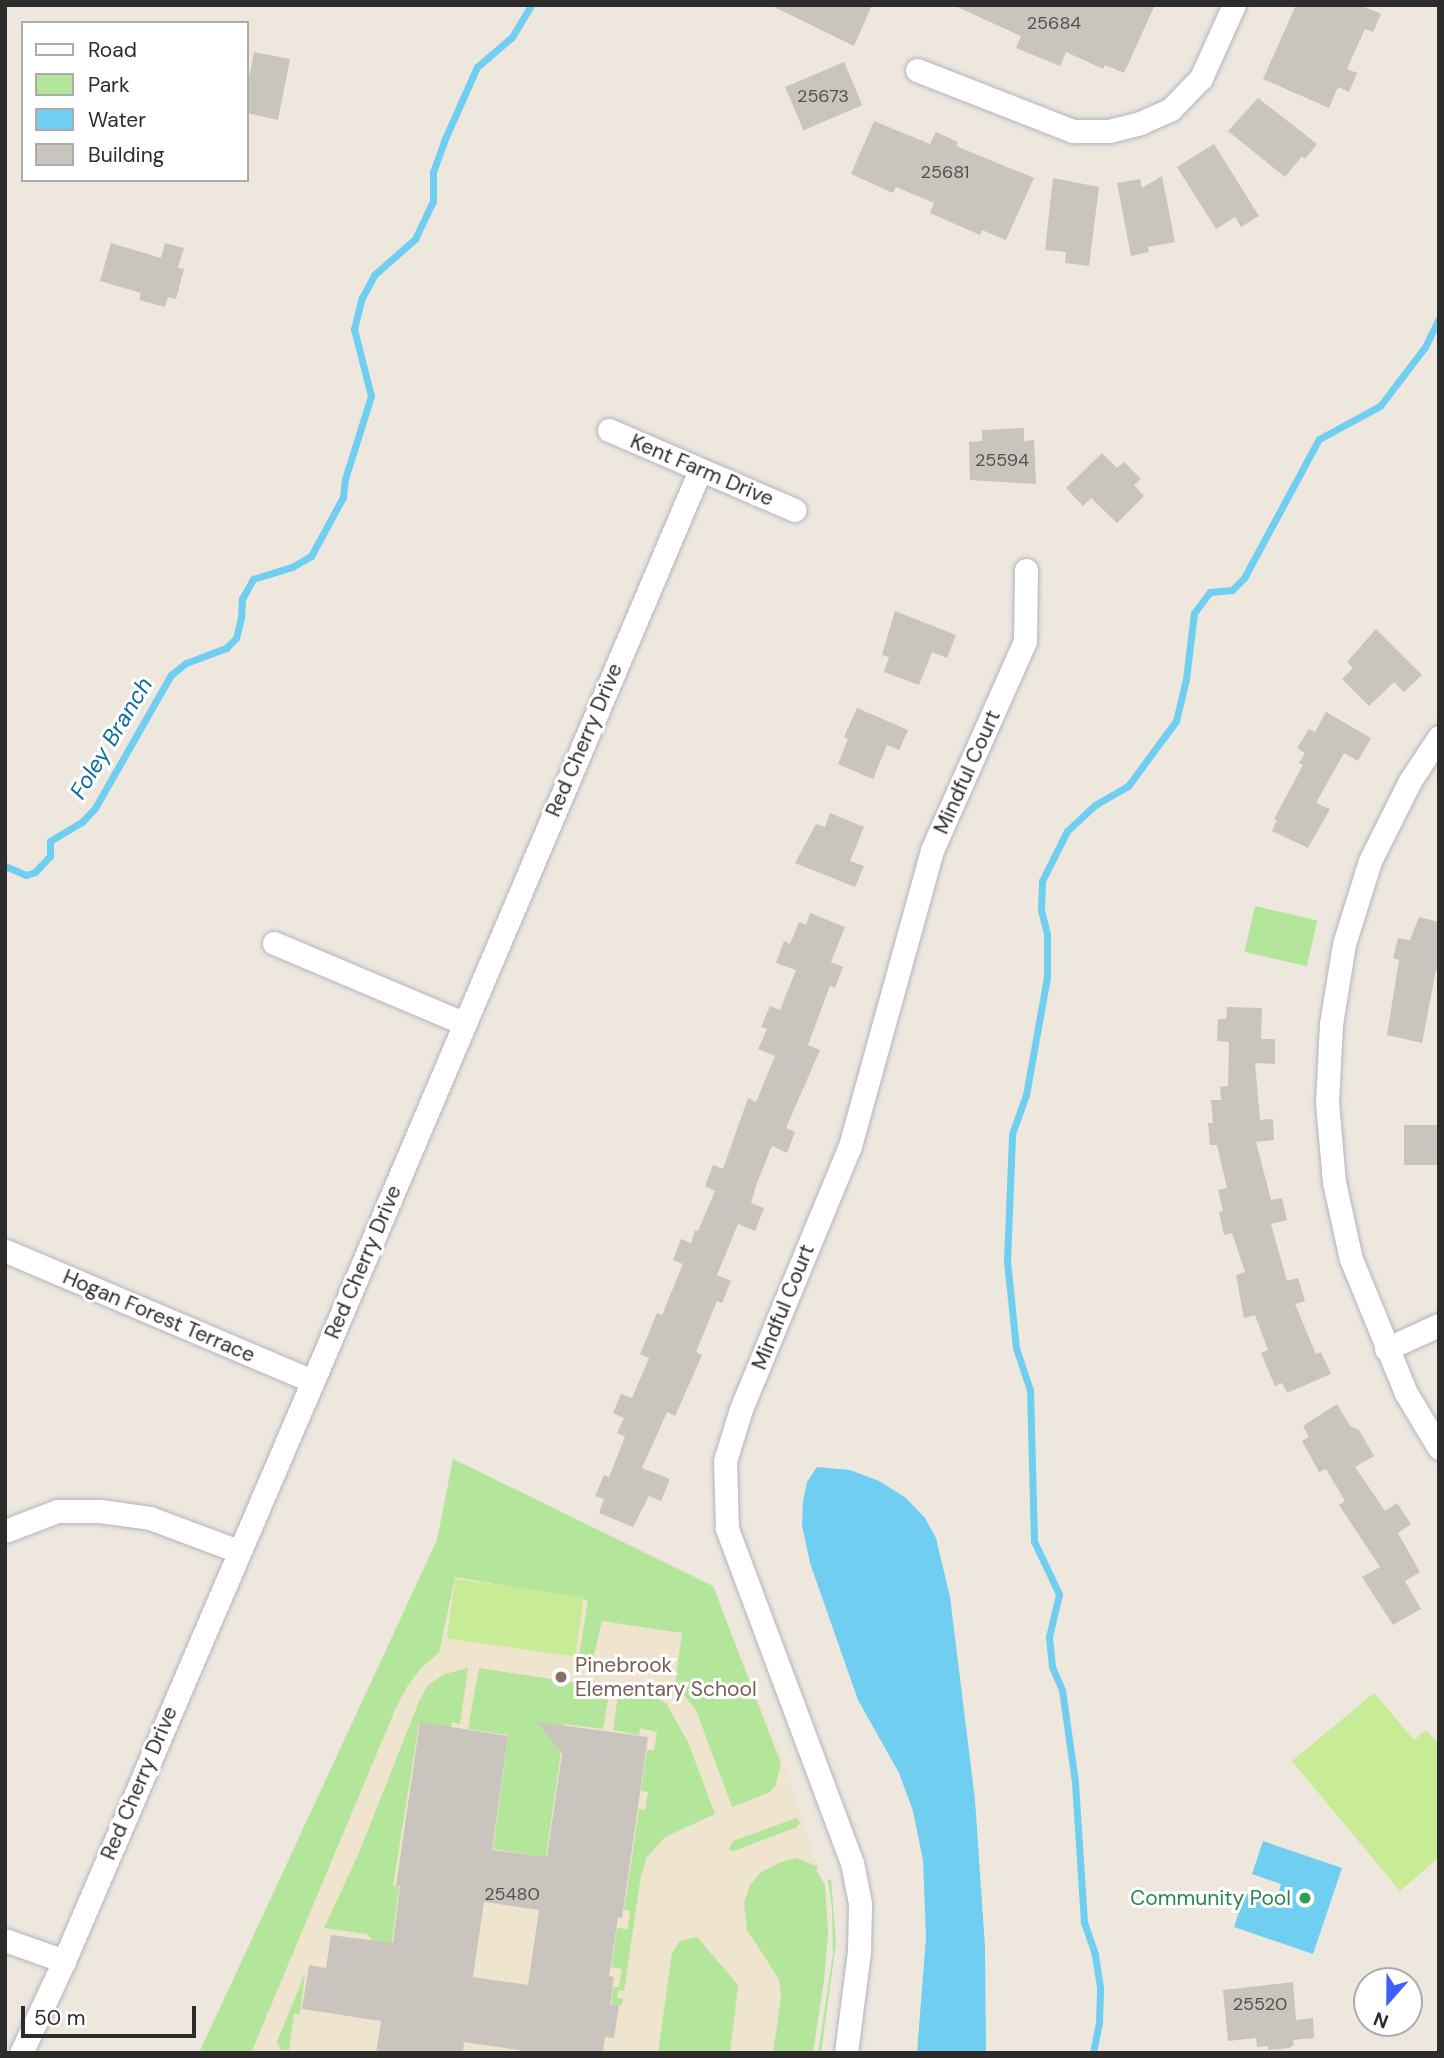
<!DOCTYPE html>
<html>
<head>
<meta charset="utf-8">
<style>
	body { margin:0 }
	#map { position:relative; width:1444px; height:2058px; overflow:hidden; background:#eee7de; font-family:"DM Sans",sans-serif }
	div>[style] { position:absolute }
	.education>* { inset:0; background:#efe4cd }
	.green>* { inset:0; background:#b3e59a; transform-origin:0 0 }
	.pitch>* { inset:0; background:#c7ec95; transform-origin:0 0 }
	.water>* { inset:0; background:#70cef1 }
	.stream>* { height:7px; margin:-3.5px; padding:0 3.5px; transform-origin:3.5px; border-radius:3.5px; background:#70cef1 }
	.building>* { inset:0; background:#c9c4bd; transform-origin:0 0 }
	.roads { filter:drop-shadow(0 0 2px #b2b4c0) drop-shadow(0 0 2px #b2b4c0) }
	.street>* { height:23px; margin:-11.5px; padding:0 11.5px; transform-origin:11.5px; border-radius:11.5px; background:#fff }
	.dots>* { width:19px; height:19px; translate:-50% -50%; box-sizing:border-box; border:4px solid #fff; border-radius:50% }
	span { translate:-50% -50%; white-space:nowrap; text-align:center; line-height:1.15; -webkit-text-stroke:6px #fff; paint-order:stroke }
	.number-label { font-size:18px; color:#535250 }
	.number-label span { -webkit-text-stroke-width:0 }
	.street-label { font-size:21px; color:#2c2c2c }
	.education-label { font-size:21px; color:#785e54 }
	.left { translate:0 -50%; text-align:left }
	.leisure-label { font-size:21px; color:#27864d }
	.right { translate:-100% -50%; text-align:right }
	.water-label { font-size:23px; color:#0b6ca1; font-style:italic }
	.frame { position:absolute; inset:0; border:7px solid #2c2c2c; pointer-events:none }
	.legend { position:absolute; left:21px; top:21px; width:228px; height:161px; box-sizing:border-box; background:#fff; border:2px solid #ababab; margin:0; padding:9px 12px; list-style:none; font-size:21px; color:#2c2c2c }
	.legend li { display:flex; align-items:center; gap:14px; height:35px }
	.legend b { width:35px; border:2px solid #ababab }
	.north { position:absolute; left:1353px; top:1967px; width:70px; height:70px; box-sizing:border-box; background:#fff; border:2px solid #ababab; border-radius:50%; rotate:201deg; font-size:19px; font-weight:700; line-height:28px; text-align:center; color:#2c2c2c }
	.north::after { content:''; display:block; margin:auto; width:24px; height:32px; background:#3c5ffd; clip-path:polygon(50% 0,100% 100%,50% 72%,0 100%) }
	.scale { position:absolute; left:21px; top:2006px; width:175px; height:32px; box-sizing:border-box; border:4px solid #2c2c2c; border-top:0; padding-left:9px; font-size:21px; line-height:24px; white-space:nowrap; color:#2c2c2c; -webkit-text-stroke:5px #fff; paint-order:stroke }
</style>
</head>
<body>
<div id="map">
	<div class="education">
		<div style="clip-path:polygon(453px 1459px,713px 1586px,786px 1768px,831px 1907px,812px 2053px,199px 2053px,437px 1540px)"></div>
	</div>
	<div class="green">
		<div style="left:1255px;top:906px;width:64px;height:47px;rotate:13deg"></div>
		<div style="clip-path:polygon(453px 1459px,713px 1586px,781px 1764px,775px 1787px,768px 1793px,732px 1807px,696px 1710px,675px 1684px,682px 1633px,602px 1621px,592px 1664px,578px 1662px,588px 1600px,455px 1577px,439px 1653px,422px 1667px,408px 1685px,395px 1710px,251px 2053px,199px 2053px,437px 1540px)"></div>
		<div style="clip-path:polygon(468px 1668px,460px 1724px,452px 1722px,451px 1727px,419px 1723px,393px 1886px,399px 1887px,390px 1956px,370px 1954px,372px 1940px,367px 1934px,324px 1928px,358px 1855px,420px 1699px,428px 1685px,445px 1674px)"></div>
		<div style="clip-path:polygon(479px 1668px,610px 1688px,603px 1729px,565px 1724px,546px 1857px,493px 1849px,508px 1738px,508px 1735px,468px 1729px)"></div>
		<div style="clip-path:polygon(619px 1688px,649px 1694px,666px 1703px,688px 1742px,715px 1814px,665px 1837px,647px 1857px,641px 1875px,624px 1991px,618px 1991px,617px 1998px,623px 1998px,622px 2006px,611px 2003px,613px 1987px,619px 1987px,622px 1969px,611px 1967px,617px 1928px,628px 1929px,630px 1911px,624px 1910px,639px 1809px,645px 1810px,648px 1792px,641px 1791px,647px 1750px,654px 1750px,657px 1732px,640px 1728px,639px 1735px,613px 1730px)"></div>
		<div style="clip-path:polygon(796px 1818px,800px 1822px,797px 1827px,734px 1851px,729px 1849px,733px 1841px)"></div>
		<div style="clip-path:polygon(797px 1858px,818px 1867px,816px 1870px,825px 1885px,828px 1934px,824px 1981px,813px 2053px,773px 2053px,781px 1998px,779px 1979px,747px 1930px,744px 1903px,750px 1885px,761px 1872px,781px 1862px)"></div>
		<div style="clip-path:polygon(831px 1879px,836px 1942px,821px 2053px,818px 2053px,833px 1954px,832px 1909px,828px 1880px)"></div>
		<div style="clip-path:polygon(697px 1937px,738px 1985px,730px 2053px,658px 2053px,672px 1953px,680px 1941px)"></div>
		<div style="clip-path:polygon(305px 1973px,300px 2014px,294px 2014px,289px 2050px,281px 2050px,277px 2042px)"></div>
	</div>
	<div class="pitch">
		<div style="left:455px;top:1579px;width:130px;height:60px;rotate:8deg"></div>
		<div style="clip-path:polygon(1374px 1693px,1414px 1740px,1426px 1730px,1439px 1744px,1439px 1857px,1400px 1891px,1292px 1761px)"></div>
	</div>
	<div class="water">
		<div style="clip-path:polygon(817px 1467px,850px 1470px,879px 1481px,906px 1498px,925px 1518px,936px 1538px,950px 1597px,975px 1800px,985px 1947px,986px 2053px,917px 2053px,926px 1937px,923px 1860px,913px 1811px,899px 1773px,858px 1700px,810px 1563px,802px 1525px,803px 1501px,807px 1482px)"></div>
		<div style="clip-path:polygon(1263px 1841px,1342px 1868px,1313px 1954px,1234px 1927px,1245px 1893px,1276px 1902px,1281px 1884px,1252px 1874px)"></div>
	</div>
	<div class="stream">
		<div style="left:5px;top:866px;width:23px;rotate:23deg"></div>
		<div style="left:26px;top:875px;width:9px;rotate:-18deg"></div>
		<div style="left:35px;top:872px;width:22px;rotate:-47deg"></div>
		<div style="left:50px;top:856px;width:15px;rotate:-90deg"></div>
		<div style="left:50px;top:841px;width:37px;rotate:-31deg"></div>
		<div style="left:82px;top:822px;width:19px;rotate:-47deg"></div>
		<div style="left:95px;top:808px;width:153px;rotate:-60.3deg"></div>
		<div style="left:171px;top:675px;width:19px;rotate:-39deg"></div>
		<div style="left:186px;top:663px;width:43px;rotate:-20.6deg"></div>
		<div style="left:226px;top:648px;width:14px;rotate:-45deg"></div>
		<div style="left:236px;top:638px;width:21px;rotate:-76deg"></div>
		<div style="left:241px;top:618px;width:19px;rotate:-87deg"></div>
		<div style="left:242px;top:599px;width:23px;rotate:-61deg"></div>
		<div style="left:253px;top:579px;width:41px;rotate:-17.1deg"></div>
		<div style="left:292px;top:567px;width:22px;rotate:-30deg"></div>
		<div style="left:311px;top:556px;width:67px;rotate:-61.5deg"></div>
		<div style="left:343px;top:497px;width:18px;rotate:-84deg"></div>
		<div style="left:345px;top:479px;width:87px;rotate:-72.6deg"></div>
		<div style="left:371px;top:396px;width:69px;rotate:-104.2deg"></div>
		<div style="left:354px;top:329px;width:32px;rotate:-76deg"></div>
		<div style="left:362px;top:298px;width:26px;rotate:-62deg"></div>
		<div style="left:374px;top:275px;width:55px;rotate:-41.3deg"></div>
		<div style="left:415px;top:239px;width:42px;rotate:-64.7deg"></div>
		<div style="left:433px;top:201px;width:29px;rotate:-90deg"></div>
		<div style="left:433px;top:172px;width:33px;rotate:-70deg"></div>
		<div style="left:444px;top:141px;width:81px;rotate:-66deg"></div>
		<div style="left:477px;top:67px;width:46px;rotate:-40.6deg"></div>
		<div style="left:512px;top:37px;width:37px;rotate:-59deg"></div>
		<div style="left:1093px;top:2053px;width:33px;rotate:-79deg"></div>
		<div style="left:1099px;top:2021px;width:34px;rotate:-88deg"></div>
		<div style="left:1100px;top:1987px;width:33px;rotate:-99deg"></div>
		<div style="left:1095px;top:1954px;width:34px;rotate:-109deg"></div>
		<div style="left:1084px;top:1922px;width:140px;rotate:-93.7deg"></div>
		<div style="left:1075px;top:1782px;width:93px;rotate:-98deg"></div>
		<div style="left:1062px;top:1690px;width:26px;rotate:-113deg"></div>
		<div style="left:1052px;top:1666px;width:29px;rotate:-96deg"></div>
		<div style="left:1049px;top:1637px;width:44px;rotate:-76.9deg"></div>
		<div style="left:1059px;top:1594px;width:59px;rotate:-115.3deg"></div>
		<div style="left:1034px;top:1541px;width:151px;rotate:-91.5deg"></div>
		<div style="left:1030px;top:1390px;width:44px;rotate:-108.4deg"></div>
		<div style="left:1016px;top:1348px;width:87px;rotate:-95.9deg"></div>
		<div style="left:1007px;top:1261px;width:127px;rotate:-87.7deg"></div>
		<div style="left:1012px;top:1134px;width:41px;rotate:-70.3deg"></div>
		<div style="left:1026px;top:1095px;width:120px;rotate:-79.9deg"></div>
		<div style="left:1047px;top:977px;width:43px;rotate:-90deg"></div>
		<div style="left:1047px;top:934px;width:25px;rotate:-104deg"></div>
		<div style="left:1041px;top:910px;width:29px;rotate:-88deg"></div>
		<div style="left:1042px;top:881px;width:56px;rotate:-63.4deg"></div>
		<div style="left:1067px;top:831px;width:38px;rotate:-43deg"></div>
		<div style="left:1095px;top:805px;width:38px;rotate:-30deg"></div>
		<div style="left:1128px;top:786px;width:81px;rotate:-53.6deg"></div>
		<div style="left:1176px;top:721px;width:43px;rotate:-76.6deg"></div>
		<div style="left:1186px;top:679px;width:66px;rotate:-83.1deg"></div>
		<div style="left:1194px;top:613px;width:26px;rotate:-53deg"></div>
		<div style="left:1210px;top:592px;width:22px;rotate:-5deg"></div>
		<div style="left:1232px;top:590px;width:17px;rotate:-45deg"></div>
		<div style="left:1244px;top:578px;width:158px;rotate:-61.7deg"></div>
		<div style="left:1319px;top:439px;width:69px;rotate:-28.4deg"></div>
		<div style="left:1380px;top:406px;width:74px;rotate:-52.7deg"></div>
		<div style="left:1425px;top:347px;width:32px;rotate:-64deg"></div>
	</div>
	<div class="building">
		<div style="clip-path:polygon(770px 5px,872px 5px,854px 46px)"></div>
		<div style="clip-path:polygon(953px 5px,1155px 5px,1124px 73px,1105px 65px,1103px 69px,1066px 52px,1060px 66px,1016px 48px,1021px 36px)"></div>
		<div style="clip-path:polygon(1296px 5px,1360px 5px,1381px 14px,1373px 32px,1365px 29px,1347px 69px,1357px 73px,1349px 92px,1338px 87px,1329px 108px,1263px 79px)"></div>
		<div style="clip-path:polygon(254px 52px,290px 59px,278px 120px,247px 113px,247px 87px)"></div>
		<div style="left:844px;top:62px;width:47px;height:64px;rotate:67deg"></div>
		<div style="clip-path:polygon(1258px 98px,1317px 144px,1305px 159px,1302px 156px,1285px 177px,1228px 131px)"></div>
		<div style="clip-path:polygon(874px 121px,930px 144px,936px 132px,958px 142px,956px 146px,1034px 178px,1006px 240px,982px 230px,980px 235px,930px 213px,934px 203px,896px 187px,893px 193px,851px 174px)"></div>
		<div style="clip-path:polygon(1214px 144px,1259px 216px,1241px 227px,1235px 217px,1216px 229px,1177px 167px)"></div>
		<div style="clip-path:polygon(1162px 176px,1175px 242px,1148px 247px,1149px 252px,1131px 256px,1117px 183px,1140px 179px,1142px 188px)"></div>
		<div style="clip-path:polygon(1053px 178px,1099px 187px,1089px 266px,1065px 263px,1066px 252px,1045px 250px)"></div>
		<div style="clip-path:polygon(111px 243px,161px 258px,165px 243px,184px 248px,178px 268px,184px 269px,176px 299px,168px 297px,165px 307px,139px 300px,141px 293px,100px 281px)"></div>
		<div style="clip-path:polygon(1024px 428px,1024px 441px,1034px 440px,1036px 484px,970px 480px,969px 442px,982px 441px,982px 430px)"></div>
		<div style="clip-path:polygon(1102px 453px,1117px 468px,1124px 462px,1141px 479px,1134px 485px,1144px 496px,1117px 523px,1091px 498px,1083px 506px,1066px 488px)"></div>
		<div style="clip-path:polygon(895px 611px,956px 635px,947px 658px,932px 652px,919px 685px,884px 672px,889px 657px,882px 655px)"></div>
		<div style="clip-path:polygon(1376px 629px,1422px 675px,1404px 692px,1394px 682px,1369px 706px,1342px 679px,1353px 668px,1347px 662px)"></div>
		<div style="clip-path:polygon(857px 708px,908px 730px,899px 750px,887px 745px,873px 779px,838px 764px,848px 739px,844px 737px)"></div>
		<div style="clip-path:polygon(1326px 712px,1371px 738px,1358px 761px,1344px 753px,1316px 803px,1330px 809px,1308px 848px,1272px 831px,1277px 820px,1274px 819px,1303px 765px,1299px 763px,1305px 753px,1297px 748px,1309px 729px,1315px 732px)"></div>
		<div style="clip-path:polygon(830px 813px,864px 827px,850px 861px,864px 866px,855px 887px,795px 863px,816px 824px,825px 827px)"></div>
		<div style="clip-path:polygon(810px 913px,845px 927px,831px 962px,843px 967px,835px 988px,830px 986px,808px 1045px,820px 1050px,786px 1128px,795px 1132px,787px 1153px,772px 1146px,757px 1183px,751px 1203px,764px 1208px,755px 1231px,738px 1224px,717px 1275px,731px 1281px,722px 1303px,717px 1301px,696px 1352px,702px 1355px,675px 1416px,667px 1412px,642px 1468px,670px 1479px,661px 1501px,649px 1496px,633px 1527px,599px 1513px,604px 1499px,595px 1496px,604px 1475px,609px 1477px,625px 1437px,617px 1433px,624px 1418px,613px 1413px,621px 1394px,632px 1398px,649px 1358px,640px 1354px,657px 1313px,662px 1315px,683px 1264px,673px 1260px,681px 1239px,691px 1243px,695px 1230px,698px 1231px,715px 1191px,705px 1186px,713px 1165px,723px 1169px,748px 1098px,756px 1102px,775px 1056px,758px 1049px,767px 1029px,761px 1027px,770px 1006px,780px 1010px,796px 970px,776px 963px,784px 941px,790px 944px,799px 922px,806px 925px)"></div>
		<div style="clip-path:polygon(1419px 917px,1439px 922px,1439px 971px,1436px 970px,1422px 1043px,1387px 1035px,1399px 960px,1393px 958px,1398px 938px,1410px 940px)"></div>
		<div style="clip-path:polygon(1227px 1007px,1262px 1008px,1261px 1039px,1275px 1039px,1275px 1064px,1255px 1063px,1260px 1120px,1273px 1119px,1274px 1140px,1256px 1142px,1271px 1200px,1282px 1198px,1287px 1220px,1271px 1224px,1287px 1281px,1298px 1278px,1305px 1301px,1295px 1304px,1316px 1354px,1321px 1352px,1331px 1374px,1287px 1393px,1282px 1383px,1275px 1386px,1261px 1353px,1268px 1350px,1255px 1315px,1244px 1318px,1236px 1275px,1245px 1272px,1232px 1233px,1224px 1235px,1219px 1212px,1223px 1211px,1218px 1190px,1227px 1188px,1217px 1145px,1210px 1145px,1208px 1123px,1213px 1123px,1211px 1100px,1221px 1100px,1220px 1087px,1228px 1086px,1229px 1042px,1217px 1041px,1218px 1019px,1226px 1019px)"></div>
		<div style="left:1439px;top:1125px;width:40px;height:35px;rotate:90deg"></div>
		<div style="clip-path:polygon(1337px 1404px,1350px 1426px,1359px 1430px,1374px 1456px,1355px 1467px,1385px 1511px,1397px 1503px,1411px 1524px,1398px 1533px,1420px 1572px,1405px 1581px,1421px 1609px,1393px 1625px,1362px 1577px,1380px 1567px,1339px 1505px,1345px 1501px,1326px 1469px,1319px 1472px,1302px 1441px,1309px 1437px,1303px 1426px)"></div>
		<div style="clip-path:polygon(evenodd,420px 1722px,508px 1736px,492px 1850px,547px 1857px,562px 1754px,538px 1722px,648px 1737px,622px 1918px,618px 1917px,609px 1976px,614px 1977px,610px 2004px,619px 2005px,614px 2038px,605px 2037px,603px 2053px,519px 2053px,519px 2050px,464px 2042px,463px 2053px,376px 2053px,381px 2021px,302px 2009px,309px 1965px,326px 1968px,331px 1935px,393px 1943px,400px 1886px,396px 1886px,420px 1722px,484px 1902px,539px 1910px,528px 1985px,473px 1977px,484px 1902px)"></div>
		<div style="clip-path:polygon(1293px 1982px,1296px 2020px,1313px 2018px,1314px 2038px,1293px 2040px,1294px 2045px,1289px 2048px,1268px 2050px,1268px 2046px,1257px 2047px,1256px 2038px,1228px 2041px,1223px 1990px)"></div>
	</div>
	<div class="roads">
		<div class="street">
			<div style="left:917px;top:70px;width:168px;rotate:21.4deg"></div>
			<div style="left:1073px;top:131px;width:36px"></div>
			<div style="left:1109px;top:131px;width:32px;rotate:-14deg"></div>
			<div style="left:1140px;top:123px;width:34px;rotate:-24deg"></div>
			<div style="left:1171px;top:109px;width:43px;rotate:-45.9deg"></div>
			<div style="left:1201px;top:78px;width:80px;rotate:-65.7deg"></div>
			<div style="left:609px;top:430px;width:202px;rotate:23.3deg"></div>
			<div style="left:1439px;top:737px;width:53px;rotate:123.4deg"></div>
			<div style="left:1410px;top:781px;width:89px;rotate:116.6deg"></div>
			<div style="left:1370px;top:861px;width:87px;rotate:107.4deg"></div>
			<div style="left:1344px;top:944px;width:81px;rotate:99.2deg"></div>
			<div style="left:1331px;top:1024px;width:78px;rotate:92.9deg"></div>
			<div style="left:1327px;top:1102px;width:80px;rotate:85deg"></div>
			<div style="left:1334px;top:1182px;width:79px;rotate:77.6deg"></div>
			<div style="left:1351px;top:1259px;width:145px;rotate:67.7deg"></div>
			<div style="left:1406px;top:1393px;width:64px;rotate:59deg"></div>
			<div style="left:274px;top:943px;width:205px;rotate:22.9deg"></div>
			<div style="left:6px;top:1251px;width:333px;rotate:23deg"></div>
			<div style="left:1386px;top:1349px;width:58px;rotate:-24.4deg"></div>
			<div style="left:5px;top:1531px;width:56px;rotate:-21deg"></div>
			<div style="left:57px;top:1511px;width:43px"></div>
			<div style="left:100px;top:1511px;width:50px;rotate:8deg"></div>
			<div style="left:150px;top:1518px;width:94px;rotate:20.6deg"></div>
			<div style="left:5px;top:1940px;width:63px;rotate:19.6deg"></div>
			<div style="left:21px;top:2053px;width:102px;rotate:-64.9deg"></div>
			<div style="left:64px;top:1961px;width:631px;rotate:-66.77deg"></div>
			<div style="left:313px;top:1381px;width:990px;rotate:-66.98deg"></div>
			<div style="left:846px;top:2053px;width:102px;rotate:-82.7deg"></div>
			<div style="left:859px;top:1952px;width:49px;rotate:-88.8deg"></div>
			<div style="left:860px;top:1903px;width:41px;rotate:-101.3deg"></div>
			<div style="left:852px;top:1863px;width:358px;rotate:-110.5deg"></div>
			<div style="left:727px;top:1528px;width:67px;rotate:-91.7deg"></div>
			<div style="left:725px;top:1461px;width:54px;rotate:-72.9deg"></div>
			<div style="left:741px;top:1409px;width:285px;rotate:-67.5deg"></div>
			<div style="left:850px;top:1146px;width:307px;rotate:-74.5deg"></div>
			<div style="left:932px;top:850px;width:229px;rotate:-66deg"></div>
			<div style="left:1025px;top:641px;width:71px;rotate:-89.2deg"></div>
		</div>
	</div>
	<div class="dots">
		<div style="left:561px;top:1677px;background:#8d6e63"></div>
		<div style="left:1305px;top:1898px;background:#2e9e5b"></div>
	</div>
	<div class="number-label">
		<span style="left:1054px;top:23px">25684</span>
		<span style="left:823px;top:96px">25673</span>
		<span style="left:945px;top:172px">25681</span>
		<span style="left:1002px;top:460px">25594</span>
		<span style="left:512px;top:1894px">25480</span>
		<span style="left:1260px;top:2004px">25520</span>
	</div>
	<div class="street-label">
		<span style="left:702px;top:470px;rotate:23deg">Kent Farm Drive</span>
		<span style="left:584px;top:740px;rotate:-67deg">Red Cherry Drive</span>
		<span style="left:967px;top:772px;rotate:-66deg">Mindful Court</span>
		<span style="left:363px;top:1262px;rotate:-67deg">Red Cherry Drive</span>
		<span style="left:783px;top:1307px;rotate:-68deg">Mindful Court</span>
		<span style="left:159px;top:1316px;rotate:23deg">Hogan Forest Terrace</span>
		<span style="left:139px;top:1783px;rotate:-67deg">Red Cherry Drive</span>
	</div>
	<div class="education-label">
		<span class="left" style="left:575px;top:1677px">Pinebrook<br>Elementary School</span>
	</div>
	<div class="leisure-label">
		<span class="right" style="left:1291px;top:1898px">Community Pool</span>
	</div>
	<div class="water-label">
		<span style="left:111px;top:738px;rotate:-59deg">Foley Branch</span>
	</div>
	<div class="frame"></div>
	<ul class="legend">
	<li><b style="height:9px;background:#fff"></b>Road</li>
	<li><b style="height:19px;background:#b3e59a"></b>Park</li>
	<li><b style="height:19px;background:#70cef1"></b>Water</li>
	<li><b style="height:19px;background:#c9c4bd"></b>Building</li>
	</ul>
	<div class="north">N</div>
	<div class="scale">50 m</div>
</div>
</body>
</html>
